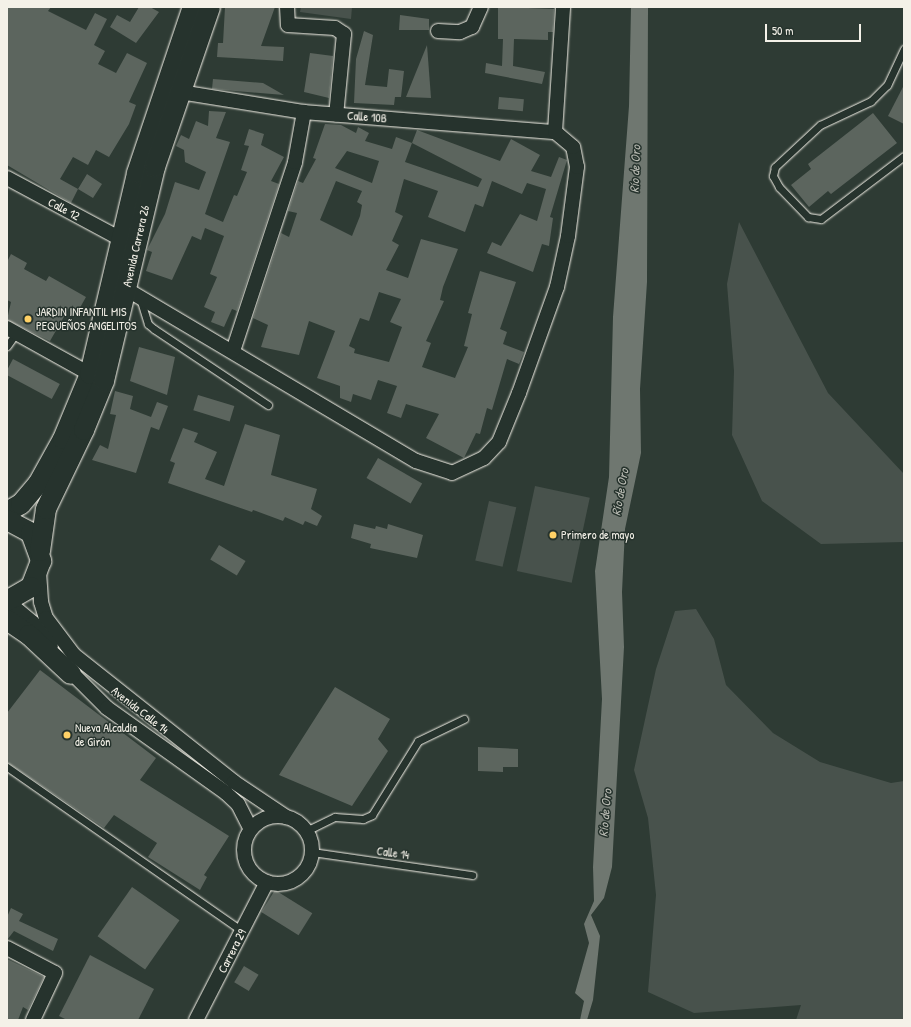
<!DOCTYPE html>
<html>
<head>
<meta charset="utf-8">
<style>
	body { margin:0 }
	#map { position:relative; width:911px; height:1027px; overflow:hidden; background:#2e3b34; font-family:"Patrick Hand",sans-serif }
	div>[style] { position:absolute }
	.green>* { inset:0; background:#48524c; transform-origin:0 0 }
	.water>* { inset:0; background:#6f7770 }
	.building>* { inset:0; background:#5c655e; transform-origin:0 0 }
	.roads { filter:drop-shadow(0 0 1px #f4f1e8) drop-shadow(0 0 1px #f4f1e8) }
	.lane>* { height:7px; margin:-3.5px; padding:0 3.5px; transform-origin:3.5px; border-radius:3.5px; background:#26332d }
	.street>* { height:14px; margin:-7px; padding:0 7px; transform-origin:7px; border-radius:7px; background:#26332d }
	.street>.ring { margin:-7px; padding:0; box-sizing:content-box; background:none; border:14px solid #26332d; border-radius:50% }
	.secondary>* { height:20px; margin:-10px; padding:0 10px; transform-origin:10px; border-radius:10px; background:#26332d }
	.dots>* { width:11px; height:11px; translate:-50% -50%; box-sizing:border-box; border:2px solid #26332d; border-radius:50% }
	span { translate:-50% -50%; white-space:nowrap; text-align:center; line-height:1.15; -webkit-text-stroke:3px #26332d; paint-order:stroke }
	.street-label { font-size:12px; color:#f4f1e8 }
	.poi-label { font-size:12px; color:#f4f1e8 }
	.left { translate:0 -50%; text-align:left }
	.water-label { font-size:13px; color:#b8bab2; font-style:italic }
	.frame { position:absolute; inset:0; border:8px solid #f4f1e8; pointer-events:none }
	.scale { position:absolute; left:765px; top:24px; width:96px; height:18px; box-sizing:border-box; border:2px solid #f4f1e8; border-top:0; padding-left:5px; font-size:12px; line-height:14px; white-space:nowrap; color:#f4f1e8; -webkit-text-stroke:3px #26332d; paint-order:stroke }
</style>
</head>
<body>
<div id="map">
	<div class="green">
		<div style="clip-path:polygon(301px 7px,352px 7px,351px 19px,300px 12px)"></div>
		<div style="clip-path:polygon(739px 222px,828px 393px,904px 474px,904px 542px,821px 544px,762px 501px,732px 435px,734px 371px,727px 284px)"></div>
		<div style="left:535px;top:486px;width:56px;height:87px;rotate:12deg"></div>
		<div style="left:489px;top:501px;width:28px;height:61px;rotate:13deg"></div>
		<div style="clip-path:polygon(696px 609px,714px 639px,726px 685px,773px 733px,820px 762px,891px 783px,904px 781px,904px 1020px,796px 1020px,801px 1005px,694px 1013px,648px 992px,656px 895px,648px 818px,634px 770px,656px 669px,675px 611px)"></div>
	</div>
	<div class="water">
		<div style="clip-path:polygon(631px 7px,648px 7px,647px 282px,640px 389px,641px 453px,625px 529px,622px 592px,624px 647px,612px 867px,604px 898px,591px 915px,600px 936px,593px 1000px,587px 1020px,580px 1020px,584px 1001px,575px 993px,589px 943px,584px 924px,594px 901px,593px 867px,602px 699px,595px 571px,609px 477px,613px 317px,629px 106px)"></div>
	</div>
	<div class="building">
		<div style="clip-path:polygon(7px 7px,51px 7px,48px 11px,86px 30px,95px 13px,107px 19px,94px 45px,105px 51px,98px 64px,116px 73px,127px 53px,147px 63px,129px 102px,136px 105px,129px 124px,109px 157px,96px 150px,88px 165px,73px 157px,60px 179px,78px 189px,87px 174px,102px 184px,93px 198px,78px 189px,71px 203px,7px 165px)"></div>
		<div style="clip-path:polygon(139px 7px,150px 7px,159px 12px,136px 43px,110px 27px,117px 15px,130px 22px)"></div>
		<div style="clip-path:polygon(225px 7px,275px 7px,261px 46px,284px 47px,283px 61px,217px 57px,218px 43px,223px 43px)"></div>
		<div style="clip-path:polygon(498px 7px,554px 9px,553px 32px,548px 32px,548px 40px,514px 39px,513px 66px,545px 72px,542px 84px,485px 73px,486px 63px,502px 66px,503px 39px,498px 39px)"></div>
		<div style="clip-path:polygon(400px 15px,429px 19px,429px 30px,399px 30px)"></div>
		<div style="clip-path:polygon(364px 31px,373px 35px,365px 85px,387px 87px,389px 69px,404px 71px,401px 97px,395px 97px,394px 105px,354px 103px,356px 59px)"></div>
		<div style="clip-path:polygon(427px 45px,431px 98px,406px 97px,414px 77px)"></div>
		<div style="clip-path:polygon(310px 53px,333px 56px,329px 98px,304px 92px)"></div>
		<div style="clip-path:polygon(213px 79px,263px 83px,284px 95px,212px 89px)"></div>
		<div style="clip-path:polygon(904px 85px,904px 124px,888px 116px)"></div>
		<div style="left:499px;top:97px;width:25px;height:12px;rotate:5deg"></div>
		<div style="clip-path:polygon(209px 111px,226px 112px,216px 138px,230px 142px,205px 214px,223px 222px,234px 195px,237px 196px,247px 172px,241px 170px,249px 146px,244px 145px,249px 129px,264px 134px,261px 145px,284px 157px,271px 181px,279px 184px,237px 311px,232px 309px,224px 327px,211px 322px,215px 312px,204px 307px,217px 277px,210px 274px,224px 236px,205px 228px,201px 240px,192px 236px,172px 280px,146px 271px,152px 252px,147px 250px,165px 214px,175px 182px,199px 190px,206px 172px,185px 162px,184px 150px,176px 146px,181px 135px,189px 139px,196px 121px,208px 126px)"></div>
		<div style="clip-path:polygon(873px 113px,897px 143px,831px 194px,828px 191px,809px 207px,791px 185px,811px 169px,808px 164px)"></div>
		<div style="clip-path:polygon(evenodd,325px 124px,341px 125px,356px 133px,358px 127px,369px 133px,365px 141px,392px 149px,396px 137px,412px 143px,405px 162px,478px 187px,482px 179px,412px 143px,417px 130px,500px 161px,511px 139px,540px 155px,531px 171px,551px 177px,559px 157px,567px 160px,550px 217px,553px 218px,549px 246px,542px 244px,533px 272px,487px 253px,492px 242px,501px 246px,520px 214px,537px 221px,546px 189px,527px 183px,522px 194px,492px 181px,483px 207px,475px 204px,465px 232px,428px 217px,438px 191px,404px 179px,395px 212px,403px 216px,392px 241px,399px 245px,386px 270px,408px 278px,421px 239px,458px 249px,443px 287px,440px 300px,444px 301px,426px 341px,431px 343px,422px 367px,455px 378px,468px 347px,464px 346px,472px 314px,468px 313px,480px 271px,516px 282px,500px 329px,507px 332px,503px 344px,524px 352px,519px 364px,507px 359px,492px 410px,487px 408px,480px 434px,476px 433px,464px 458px,426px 438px,439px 414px,406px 404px,401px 418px,387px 413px,397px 386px,378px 380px,371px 400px,353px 394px,351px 402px,340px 398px,340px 386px,317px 378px,335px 331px,309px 321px,299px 355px,261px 347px,268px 325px,253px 318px,281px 233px,289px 237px,297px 213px,288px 211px,298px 181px,303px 183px,316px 159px,313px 158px,325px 124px,347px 151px,379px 161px,372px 183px,335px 168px,347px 151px,325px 124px,336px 181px,362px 191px,357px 202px,362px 205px,360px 216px,352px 236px,320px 220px,336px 181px,325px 124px,379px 292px,401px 299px,390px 322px,402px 327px,389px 362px,354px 353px,355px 349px,349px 346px,360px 318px,369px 321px,379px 292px)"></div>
		<div style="clip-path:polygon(11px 254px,27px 263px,24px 269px,46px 281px,49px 276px,86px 297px,77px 313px,69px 308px,50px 341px,7px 320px,11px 302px,7px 300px,7px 262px)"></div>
		<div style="clip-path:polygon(139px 347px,175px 357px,167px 395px,130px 381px)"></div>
		<div style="left:13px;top:359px;width:53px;height:17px;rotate:28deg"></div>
		<div style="clip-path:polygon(115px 391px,133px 396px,130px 409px,151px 417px,157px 402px,168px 406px,159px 430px,151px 427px,136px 473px,92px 460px,100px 445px,108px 449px,116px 415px,110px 414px)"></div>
		<div style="left:198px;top:395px;width:38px;height:16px;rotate:17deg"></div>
		<div style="clip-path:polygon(245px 424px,280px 435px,271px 475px,317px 489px,311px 509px,322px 516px,317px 526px,305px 521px,303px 525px,285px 517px,283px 521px,253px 510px,252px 512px,168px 483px,175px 463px,170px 461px,183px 428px,198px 433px,194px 442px,217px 452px,205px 479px,224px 486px)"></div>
		<div style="left:378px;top:458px;width:51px;height:23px;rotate:30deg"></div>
		<div style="clip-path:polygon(354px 524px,375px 529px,376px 526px,387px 529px,388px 524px,423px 535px,417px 558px,370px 548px,371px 544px,351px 538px)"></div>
		<div style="left:219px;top:545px;width:31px;height:17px;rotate:31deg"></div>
		<div style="clip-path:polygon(40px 670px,156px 758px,140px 780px,229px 836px,204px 875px,207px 877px,200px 890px,148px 857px,157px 843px,114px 815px,104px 828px,7px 762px,7px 713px)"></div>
		<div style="clip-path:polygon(335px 687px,390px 719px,378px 739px,388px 751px,352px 806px,279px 775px)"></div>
		<div style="clip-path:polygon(478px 747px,518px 749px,518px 767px,503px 767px,503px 772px,478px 771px)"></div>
		<div style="left:132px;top:887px;width:58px;height:60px;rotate:35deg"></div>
		<div style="left:275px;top:890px;width:44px;height:26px;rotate:32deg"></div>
		<div style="clip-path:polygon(11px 908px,23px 914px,19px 921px,58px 939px,53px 951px,14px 931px,7px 940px,7px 917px)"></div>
		<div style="clip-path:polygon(90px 955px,154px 989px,138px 1020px,67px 1020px,59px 1016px)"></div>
		<div style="clip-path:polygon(7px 959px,44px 977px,28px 1010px,23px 1007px,18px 1020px,7px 1020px)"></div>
		<div style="left:244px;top:966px;width:17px;height:19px;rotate:31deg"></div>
	</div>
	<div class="roads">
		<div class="lane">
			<div style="left:904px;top:49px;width:40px;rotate:115deg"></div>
			<div style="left:887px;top:85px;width:23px;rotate:135deg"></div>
			<div style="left:871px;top:101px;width:56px;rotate:154.8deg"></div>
			<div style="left:820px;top:125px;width:62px;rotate:137deg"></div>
			<div style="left:775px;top:167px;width:9px;rotate:103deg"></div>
			<div style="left:773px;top:176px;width:13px;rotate:61deg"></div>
			<div style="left:779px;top:187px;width:42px;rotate:46deg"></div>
			<div style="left:808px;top:217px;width:13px;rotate:9deg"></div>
			<div style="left:821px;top:219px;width:104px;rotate:-37.2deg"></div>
			<div style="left:140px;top:298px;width:27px;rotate:73deg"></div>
			<div style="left:148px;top:324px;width:8px;rotate:40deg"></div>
			<div style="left:154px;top:329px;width:137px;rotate:33.7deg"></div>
			<div style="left:7px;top:346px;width:16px;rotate:-55deg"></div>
			<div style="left:7px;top:767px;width:287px;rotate:34.9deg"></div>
			<div style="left:306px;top:831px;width:32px;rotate:-26deg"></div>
			<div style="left:335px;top:817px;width:28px;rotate:4deg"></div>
			<div style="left:363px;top:819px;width:10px;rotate:-24deg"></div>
			<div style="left:372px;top:815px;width:87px;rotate:-58.1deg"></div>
			<div style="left:418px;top:741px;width:51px;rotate:-25.6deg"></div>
			<div style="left:312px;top:852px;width:162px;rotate:8.2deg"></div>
		</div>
		<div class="street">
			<div style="left:287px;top:7px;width:18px;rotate:87deg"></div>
			<div style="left:288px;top:25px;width:47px;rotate:3.7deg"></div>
			<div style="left:335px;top:28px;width:11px;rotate:34deg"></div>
			<div style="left:344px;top:34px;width:81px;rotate:95.6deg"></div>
			<div style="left:438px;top:31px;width:22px;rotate:3deg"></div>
			<div style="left:460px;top:32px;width:13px;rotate:-23deg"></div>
			<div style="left:472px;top:27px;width:22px;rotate:-66deg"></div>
			<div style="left:180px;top:92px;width:126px;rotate:9.2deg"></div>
			<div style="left:304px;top:112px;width:252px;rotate:4.6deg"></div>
			<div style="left:7px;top:178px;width:129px;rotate:28.2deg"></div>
			<div style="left:126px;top:289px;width:337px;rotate:30.7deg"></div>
			<div style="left:416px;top:461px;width:38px;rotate:18deg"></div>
			<div style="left:452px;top:473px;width:35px;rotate:-25deg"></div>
			<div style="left:484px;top:458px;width:22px;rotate:-47deg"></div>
			<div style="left:499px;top:442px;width:53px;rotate:-67.8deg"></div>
			<div style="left:519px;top:393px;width:113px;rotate:-70.3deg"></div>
			<div style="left:557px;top:287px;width:52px;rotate:-77.8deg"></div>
			<div style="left:568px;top:236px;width:70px;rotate:-82.6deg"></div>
			<div style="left:577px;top:167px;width:20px;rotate:-101deg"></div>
			<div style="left:573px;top:147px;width:23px;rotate:-140deg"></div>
			<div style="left:555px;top:132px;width:125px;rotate:-86.3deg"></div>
			<div style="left:7px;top:328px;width:95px;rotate:29deg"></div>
			<div style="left:233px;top:351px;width:199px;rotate:-71.8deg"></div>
			<div style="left:295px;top:162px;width:51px;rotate:-79.8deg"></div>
			<div style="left:39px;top:572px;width:30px;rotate:86deg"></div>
			<div style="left:41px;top:602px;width:17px;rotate:73deg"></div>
			<div style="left:46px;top:618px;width:46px;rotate:52.9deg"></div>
			<div style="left:74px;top:655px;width:204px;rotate:38.4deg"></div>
			<div style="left:234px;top:782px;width:63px;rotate:33.9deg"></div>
			<div style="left:7px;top:601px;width:34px;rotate:40deg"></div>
			<div style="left:33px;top:623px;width:29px;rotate:52deg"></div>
			<div style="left:65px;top:666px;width:59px;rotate:45deg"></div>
			<div style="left:107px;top:708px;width:146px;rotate:35.5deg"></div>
			<div style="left:226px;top:793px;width:16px;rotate:43deg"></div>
			<div style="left:238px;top:804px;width:28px;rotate:63deg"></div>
			<div class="ring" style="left:244px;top:816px;width:54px;height:54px"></div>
			<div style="left:7px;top:948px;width:54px;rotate:27.5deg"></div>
			<div style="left:55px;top:973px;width:52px;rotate:115.1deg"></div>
			<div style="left:196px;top:1020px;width:155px;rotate:-62.8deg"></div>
		</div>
		<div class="secondary">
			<div style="left:7px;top:512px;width:16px;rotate:-30deg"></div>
			<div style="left:21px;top:504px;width:26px;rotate:-50deg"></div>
			<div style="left:38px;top:484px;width:51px;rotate:-60.9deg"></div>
			<div style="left:63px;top:439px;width:70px;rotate:-67.4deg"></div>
			<div style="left:90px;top:374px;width:206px;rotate:-76.8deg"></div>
			<div style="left:137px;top:173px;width:175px;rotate:-71.4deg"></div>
			<div style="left:7px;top:520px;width:27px;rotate:28deg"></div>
			<div style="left:31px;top:533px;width:30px;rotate:70deg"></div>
			<div style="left:41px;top:561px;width:28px;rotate:111deg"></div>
			<div style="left:31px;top:587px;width:28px;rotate:150deg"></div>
			<div style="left:40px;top:551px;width:42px;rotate:-81.9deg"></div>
			<div style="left:46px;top:509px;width:88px;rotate:-64.3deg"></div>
			<div style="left:84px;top:430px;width:53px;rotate:-67.8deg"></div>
			<div style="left:104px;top:381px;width:220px;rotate:-76.6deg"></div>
			<div style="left:155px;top:167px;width:169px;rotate:-71deg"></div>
			<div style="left:7px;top:620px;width:27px;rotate:34deg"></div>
			<div style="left:29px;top:635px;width:57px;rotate:42.9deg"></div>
		</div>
	</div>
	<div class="dots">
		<div style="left:28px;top:319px;background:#ffd166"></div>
		<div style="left:553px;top:535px;background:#ffd166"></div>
		<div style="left:67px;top:735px;background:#ffd166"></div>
	</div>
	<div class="street-label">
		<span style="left:367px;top:117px;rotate:4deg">Calle 10B</span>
		<span style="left:64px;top:209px;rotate:28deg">Calle 12</span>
		<span style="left:136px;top:246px;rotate:-77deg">Avenida Carrera 26</span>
		<span style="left:140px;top:710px;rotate:38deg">Avenida Calle 14</span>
		<span style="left:393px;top:853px;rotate:8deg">Calle 14</span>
		<span style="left:232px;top:951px;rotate:-63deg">Carrera 29</span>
	</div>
	<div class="poi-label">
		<span class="left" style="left:36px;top:319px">JARDIN INFANTIL MIS<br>PEQUEÑOS ANGELITOS</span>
		<span class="left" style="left:561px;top:535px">Primero de mayo</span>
		<span class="left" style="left:75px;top:735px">Nueva Alcaldía<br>de Girón</span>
	</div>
	<div class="water-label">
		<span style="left:635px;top:169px;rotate:-88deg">Río de Oro</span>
		<span style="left:620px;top:492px;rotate:-80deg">Río de Oro</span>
		<span style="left:605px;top:813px;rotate:-85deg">Río de Oro</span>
	</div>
	<div class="frame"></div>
	<div class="scale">50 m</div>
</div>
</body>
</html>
